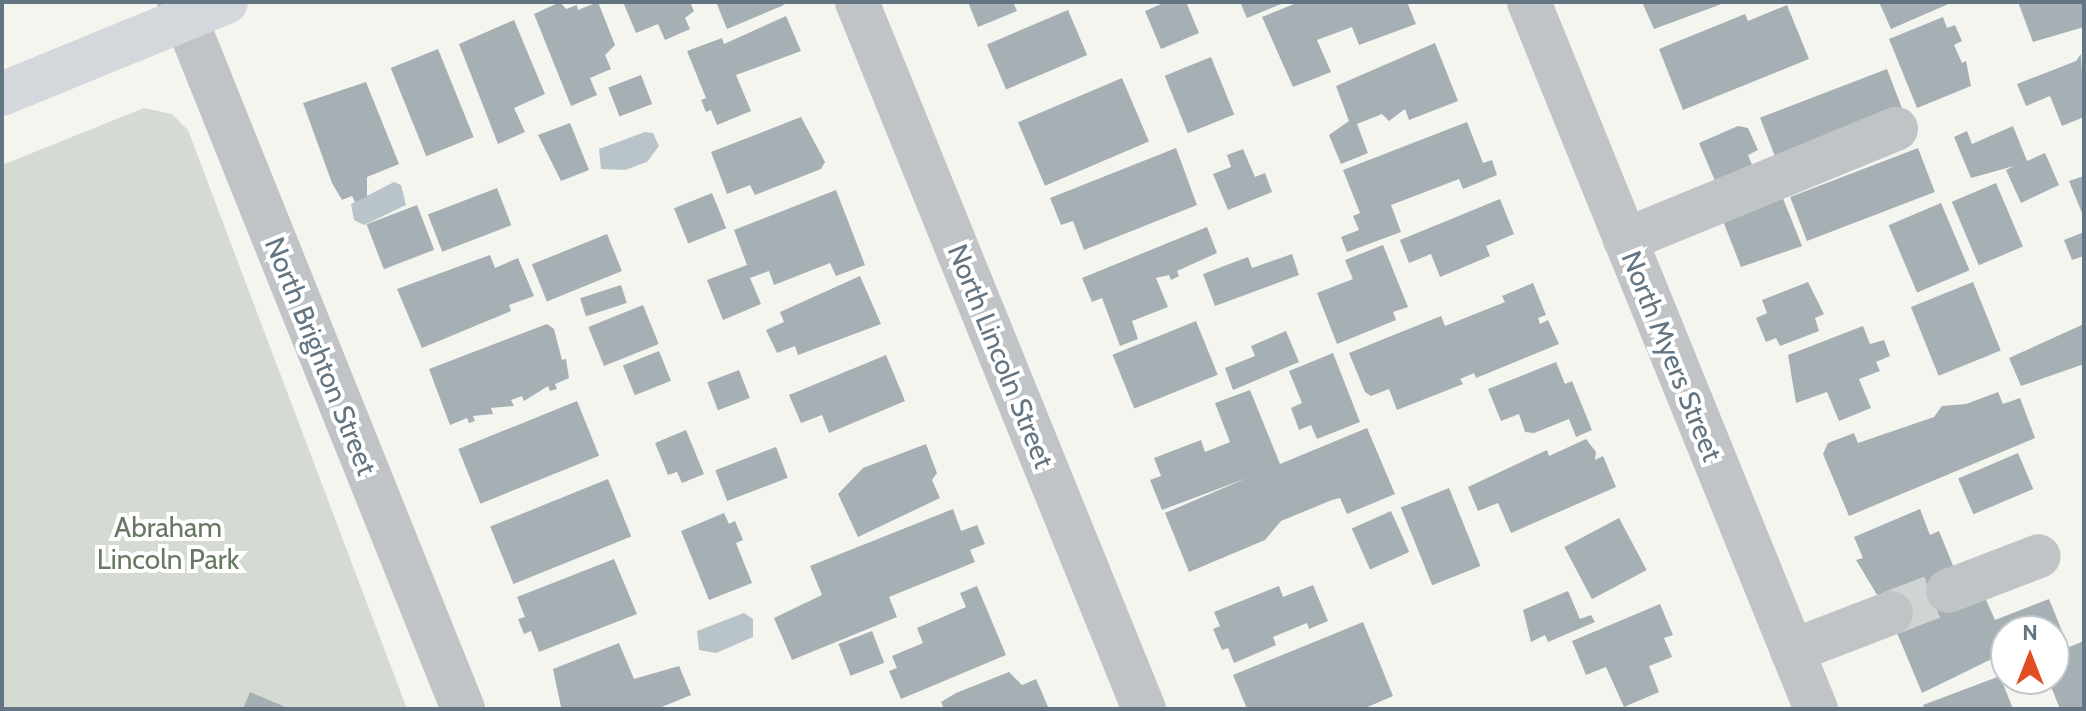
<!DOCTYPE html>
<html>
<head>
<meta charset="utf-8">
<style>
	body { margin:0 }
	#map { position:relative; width:2086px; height:711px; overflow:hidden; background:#f5f5f0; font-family:Cabin,sans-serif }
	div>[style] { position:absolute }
	.green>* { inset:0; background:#d5dbd2 }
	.water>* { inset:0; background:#b8c4c9 }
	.building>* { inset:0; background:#a6afb3; transform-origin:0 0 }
	.minor-tunnel>* { height:44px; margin-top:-22px; transform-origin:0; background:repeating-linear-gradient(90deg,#d0d5d4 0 44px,transparent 0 66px) }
	.minor>* { height:44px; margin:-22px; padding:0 22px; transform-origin:22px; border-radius:22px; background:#c0c4c7 }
	.major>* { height:44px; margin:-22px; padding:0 22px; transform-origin:22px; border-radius:22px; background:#d4d8dc }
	span { translate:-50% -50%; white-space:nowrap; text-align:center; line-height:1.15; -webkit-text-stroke:8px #fff; paint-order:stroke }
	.street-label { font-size:28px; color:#637582 }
	.park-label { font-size:28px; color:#677962 }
	.frame { position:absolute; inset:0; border:4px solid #637582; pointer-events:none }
	.north { position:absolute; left:1990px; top:615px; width:80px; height:80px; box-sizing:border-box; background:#fff; border:2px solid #c1c8cd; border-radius:50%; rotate:0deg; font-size:22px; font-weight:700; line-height:32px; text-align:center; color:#637582 }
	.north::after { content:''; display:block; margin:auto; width:28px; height:36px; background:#e24d23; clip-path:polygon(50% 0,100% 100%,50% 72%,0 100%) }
</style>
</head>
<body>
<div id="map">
	<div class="green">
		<div style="clip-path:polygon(144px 108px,172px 114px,188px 130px,407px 709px,2px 709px,2px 165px)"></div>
	</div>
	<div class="water">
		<div style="clip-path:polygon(645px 132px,653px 133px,659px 146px,647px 162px,625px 170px,601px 169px,599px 149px)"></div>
		<div style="clip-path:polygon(394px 182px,401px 185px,406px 205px,364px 225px,354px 220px,351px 204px)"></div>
		<div style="clip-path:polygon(744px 613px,753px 619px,753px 637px,716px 653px,699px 650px,697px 631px)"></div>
	</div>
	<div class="building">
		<div style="clip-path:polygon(560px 2px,566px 9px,577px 5px,578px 10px,598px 2px,615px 45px,605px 55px,611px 69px,590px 78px,597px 95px,571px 106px,534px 14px)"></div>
		<div style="clip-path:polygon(623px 2px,690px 2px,694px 11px,685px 18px,690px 29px,665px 40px,658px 24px,636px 33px)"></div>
		<div style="clip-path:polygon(716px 2px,782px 2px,784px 5px,727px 29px)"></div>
		<div style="clip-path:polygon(968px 2px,1013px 2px,1017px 11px,978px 27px)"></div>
		<div style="clip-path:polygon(1166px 2px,1186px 2px,1199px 33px,1161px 49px,1145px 11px)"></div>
		<div style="clip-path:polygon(1240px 2px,1286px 2px,1247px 18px)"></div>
		<div style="clip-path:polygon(1299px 2px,1407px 2px,1416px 24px,1359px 45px,1352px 27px,1317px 40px,1331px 72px,1293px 87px,1262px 17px)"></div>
		<div style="clip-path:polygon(1642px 2px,1727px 2px,1654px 29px)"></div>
		<div style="clip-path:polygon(1879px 2px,1953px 2px,1891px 29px)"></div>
		<div style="clip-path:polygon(2018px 2px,2084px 2px,2084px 27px,2033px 42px)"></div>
		<div style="clip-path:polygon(1787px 5px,1809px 59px,1683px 110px,1659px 49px,1745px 14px,1748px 21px)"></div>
		<div style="left:1068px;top:10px;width:49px;height:88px;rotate:67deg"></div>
		<div style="clip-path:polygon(786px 16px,801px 51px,736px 75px,751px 111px,717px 125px,711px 110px,706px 112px,701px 100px,706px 98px,687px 51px,722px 38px,724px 44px)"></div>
		<div style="clip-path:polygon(1943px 17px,1947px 28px,1955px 25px,1962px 41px,1954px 45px,1962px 63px,1966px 61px,1971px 86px,1917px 108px,1889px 39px)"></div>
		<div style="clip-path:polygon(514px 20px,545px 94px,514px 108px,525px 132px,498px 144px,459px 44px)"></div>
		<div style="clip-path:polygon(1435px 43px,1458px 101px,1409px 120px,1405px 109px,1389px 121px,1382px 114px,1357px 124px,1368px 153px,1341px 164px,1329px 135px,1349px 121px,1336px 86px)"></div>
		<div style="left:438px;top:49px;width:95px;height:51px;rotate:68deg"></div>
		<div style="clip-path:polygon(2081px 54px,2084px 117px,2062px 126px,2050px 96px,2026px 106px,2017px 84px,2076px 61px)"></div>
		<div style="left:1211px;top:57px;width:62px;height:50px;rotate:68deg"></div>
		<div style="left:1887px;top:69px;width:47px;height:136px;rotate:69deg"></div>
		<div style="left:641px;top:75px;width:31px;height:35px;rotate:69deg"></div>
		<div style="left:1122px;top:78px;width:69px;height:113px;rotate:67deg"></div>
		<div style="clip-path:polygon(366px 82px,399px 164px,367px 177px,367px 197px,355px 202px,352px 196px,342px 200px,332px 183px,303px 103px)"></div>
		<div style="clip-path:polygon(801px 117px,825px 162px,821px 169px,755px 195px,750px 185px,727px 194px,711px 152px)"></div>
		<div style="clip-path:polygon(1467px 122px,1483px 163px,1492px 160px,1497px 175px,1463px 189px,1459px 179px,1391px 205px,1401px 232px,1347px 252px,1341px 237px,1359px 230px,1353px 216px,1360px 213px,1343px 170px)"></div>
		<div style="clip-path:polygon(570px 123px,589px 170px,561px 181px,538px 135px)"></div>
		<div style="clip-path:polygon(1738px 126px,1748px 128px,1758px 150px,1748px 155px,1755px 172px,1718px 188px,1699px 143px)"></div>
		<div style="clip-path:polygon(2013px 126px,2027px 161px,2045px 153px,2059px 185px,2021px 203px,2006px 170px,2014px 166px,1971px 178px,1954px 137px,1967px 131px,1972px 144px)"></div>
		<div style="clip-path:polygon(1176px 148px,1197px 205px,1084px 250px,1073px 221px,1061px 225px,1050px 198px)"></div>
		<div style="left:1918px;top:148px;width:47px;height:137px;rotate:69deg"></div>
		<div style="clip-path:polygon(1243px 149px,1255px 177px,1265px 173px,1272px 192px,1228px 210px,1213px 174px,1231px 167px,1227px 155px)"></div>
		<div style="clip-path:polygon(2084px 176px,2084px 218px,2069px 181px)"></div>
		<div style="left:1996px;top:183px;width:69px;height:48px;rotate:67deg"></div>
		<div style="clip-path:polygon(1778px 186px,1802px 246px,1741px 267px,1723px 221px)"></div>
		<div style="left:497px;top:188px;width:40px;height:74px;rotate:69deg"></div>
		<div style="clip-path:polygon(836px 190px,865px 265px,836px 276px,830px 263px,774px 285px,769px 271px,750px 278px,761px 304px,723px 320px,707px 280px,747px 265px,734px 230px)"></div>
		<div style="left:712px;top:193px;width:38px;height:41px;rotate:68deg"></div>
		<div style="clip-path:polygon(1500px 199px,1514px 234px,1486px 246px,1490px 256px,1440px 277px,1431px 254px,1409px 263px,1400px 240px)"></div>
		<div style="left:1941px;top:203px;width:73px;height:57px;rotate:67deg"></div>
		<div style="left:417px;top:205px;width:48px;height:54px;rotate:69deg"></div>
		<div style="clip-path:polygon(1207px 227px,1217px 253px,1177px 271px,1179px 276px,1171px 280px,1169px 275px,1156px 278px,1168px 307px,1132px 321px,1138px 339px,1120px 346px,1102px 298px,1092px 302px,1082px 278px)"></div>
		<div style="clip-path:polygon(2084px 232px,2084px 256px,2072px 260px,2064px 240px)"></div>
		<div style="left:607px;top:234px;width:40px;height:81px;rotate:68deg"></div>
		<div style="clip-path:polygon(1383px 245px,1408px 307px,1393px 312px,1396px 320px,1337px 344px,1317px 293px,1353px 279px,1345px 260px)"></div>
		<div style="clip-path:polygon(1292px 254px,1299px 275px,1215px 306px,1203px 274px,1248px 257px,1252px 268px)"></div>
		<div style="clip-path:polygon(490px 255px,495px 268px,518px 258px,534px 296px,509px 305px,511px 311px,422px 348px,397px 289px)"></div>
		<div style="clip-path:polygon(860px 276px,881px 324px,798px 355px,795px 346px,777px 353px,766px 330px,784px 322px,780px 312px)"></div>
		<div style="clip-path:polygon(1808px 282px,1824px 314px,1815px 318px,1819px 331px,1780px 346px,1776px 338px,1766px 342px,1756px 318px,1767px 313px,1762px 300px)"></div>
		<div style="left:1973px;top:282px;width:74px;height:67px;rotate:68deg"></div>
		<div style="clip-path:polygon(1533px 283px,1546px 315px,1538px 318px,1540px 324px,1548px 320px,1559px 344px,1476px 378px,1474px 373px,1460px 379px,1463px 384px,1397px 410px,1389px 389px,1371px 396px,1365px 392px,1349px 353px,1441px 316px,1445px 326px,1505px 302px,1502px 296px)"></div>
		<div style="left:621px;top:285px;width:19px;height:43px;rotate:72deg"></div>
		<div style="left:643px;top:305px;width:42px;height:59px;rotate:68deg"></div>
		<div style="left:1196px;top:321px;width:58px;height:90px;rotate:68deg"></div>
		<div style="clip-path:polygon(547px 324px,554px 329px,562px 360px,566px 359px,569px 378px,555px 384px,557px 389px,550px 391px,548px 386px,524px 401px,522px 396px,511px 400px,514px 406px,491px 408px,493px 414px,473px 416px,475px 421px,469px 423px,467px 418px,450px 425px,429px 369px)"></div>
		<div style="clip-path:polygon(2084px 324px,2084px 364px,2021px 386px,2009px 358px)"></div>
		<div style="clip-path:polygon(1863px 326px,1870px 344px,1884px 340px,1890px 356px,1876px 362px,1880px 371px,1859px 379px,1871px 408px,1839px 421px,1827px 392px,1796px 403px,1788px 355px)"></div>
		<div style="clip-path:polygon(1286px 331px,1299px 362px,1233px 390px,1225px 368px,1255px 356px,1251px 346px)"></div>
		<div style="left:659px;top:351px;width:32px;height:39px;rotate:68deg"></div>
		<div style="clip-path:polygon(1333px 353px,1360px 422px,1317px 439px,1311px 425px,1299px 430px,1291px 408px,1302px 403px,1289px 371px)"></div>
		<div style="clip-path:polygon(886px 355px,905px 401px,829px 433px,822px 415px,801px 423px,789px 395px)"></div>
		<div style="clip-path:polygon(1556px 362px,1565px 384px,1572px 381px,1592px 430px,1576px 437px,1569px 419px,1534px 433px,1525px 432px,1519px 414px,1501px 421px,1488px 389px)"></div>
		<div style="left:739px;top:370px;width:30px;height:34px;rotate:69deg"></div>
		<div style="clip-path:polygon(1250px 390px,1280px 464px,1367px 428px,1395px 494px,1347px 514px,1340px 498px,1332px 500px,1281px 521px,1265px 540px,1189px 572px,1165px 513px,1247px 478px,1162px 510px,1150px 480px,1161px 476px,1154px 458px,1201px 440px,1205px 452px,1230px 442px,1215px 403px)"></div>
		<div style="clip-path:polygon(1998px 392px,2003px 404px,2020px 398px,2035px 438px,1849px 516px,1823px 454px,1828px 443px,1854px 433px,1858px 443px,1934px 417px,1942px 406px,1966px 404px)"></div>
		<div style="left:577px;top:401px;width:59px;height:128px;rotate:68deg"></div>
		<div style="clip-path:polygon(686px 430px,704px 474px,682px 483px,677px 472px,668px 475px,655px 443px)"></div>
		<div style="clip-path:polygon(1586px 439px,1596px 452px,1595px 460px,1603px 456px,1616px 487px,1511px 533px,1498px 503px,1478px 511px,1468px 487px,1547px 450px,1549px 456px)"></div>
		<div style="clip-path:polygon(926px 444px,937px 473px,932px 480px,940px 498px,858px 537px,838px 494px,863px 468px)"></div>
		<div style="left:776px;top:447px;width:33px;height:65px;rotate:69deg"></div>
		<div style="left:2018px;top:453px;width:39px;height:65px;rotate:67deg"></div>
		<div style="left:608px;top:479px;width:62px;height:127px;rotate:68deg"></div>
		<div style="left:1449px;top:488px;width:84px;height:52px;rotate:68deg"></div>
		<div style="clip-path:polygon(953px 509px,961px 531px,977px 525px,985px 544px,970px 550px,975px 562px,889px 597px,897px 617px,792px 660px,774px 618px,822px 595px,810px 566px)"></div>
		<div style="clip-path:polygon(1920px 509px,1930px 535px,1939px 531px,1956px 573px,1916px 592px,1913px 584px,1879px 598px,1856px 560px,1863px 558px,1854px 537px)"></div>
		<div style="left:1391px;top:511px;width:45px;height:43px;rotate:66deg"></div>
		<div style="clip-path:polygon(724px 513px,729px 524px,735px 521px,743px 540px,736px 543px,752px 583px,709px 600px,681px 531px)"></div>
		<div style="left:1619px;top:518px;width:59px;height:62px;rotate:62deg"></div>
		<div style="clip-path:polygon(614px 559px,637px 614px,539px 652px,531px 631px,524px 634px,518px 619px,525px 617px,517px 597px)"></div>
		<div style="clip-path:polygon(1313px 585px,1328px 621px,1309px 629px,1307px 623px,1273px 637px,1276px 645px,1234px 663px,1228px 648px,1222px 650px,1213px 629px,1220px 626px,1214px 612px,1279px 586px,1283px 597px)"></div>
		<div style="clip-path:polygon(977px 586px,1006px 655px,901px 699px,889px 671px,897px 668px,892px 656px,923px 643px,917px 628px,966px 607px,960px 593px)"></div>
		<div style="clip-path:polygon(1939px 586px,1983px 593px,1995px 620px,2049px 599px,2062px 631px,2006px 631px,2006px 652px,1922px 693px,1895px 628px,1893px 606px)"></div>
		<div style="clip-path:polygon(1568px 591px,1580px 619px,1591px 615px,1595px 622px,1548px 642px,1545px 635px,1531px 642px,1523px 610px)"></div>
		<div style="clip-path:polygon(1660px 604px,1673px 635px,1664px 638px,1672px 657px,1649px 666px,1659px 692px,1624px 707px,1606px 667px,1586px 675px,1572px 641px)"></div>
		<div style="clip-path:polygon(1363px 622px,1393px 696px,1363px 709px,1247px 709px,1233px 675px)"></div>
		<div style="left:872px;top:631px;width:34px;height:36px;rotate:69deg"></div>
		<div style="clip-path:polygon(2084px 641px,2084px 709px,2060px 709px,2048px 679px,2054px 679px,2054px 653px)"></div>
		<div style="clip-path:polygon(619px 643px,634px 679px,679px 666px,691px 695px,657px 709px,561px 707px,553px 669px)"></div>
		<div style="clip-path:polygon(1009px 672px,1022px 685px,1036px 679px,1049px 709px,944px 709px,941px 702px,956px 693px)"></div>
		<div style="clip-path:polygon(2000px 676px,2013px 709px,1925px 709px,1923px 705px)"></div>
		<div style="clip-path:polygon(250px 692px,290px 709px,243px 709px)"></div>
	</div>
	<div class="minor-tunnel">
		<div style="left:1891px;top:613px;width:61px;rotate:-21.1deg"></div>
	</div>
	<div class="minor">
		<div style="left:179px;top:2px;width:762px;rotate:68.11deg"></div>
		<div style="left:857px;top:2px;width:763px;rotate:67.91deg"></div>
		<div style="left:1529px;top:2px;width:763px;rotate:67.91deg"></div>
		<div style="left:1625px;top:240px;width:293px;rotate:-22.3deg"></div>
		<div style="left:1948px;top:591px;width:97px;rotate:-21deg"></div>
		<div style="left:1792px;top:651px;width:106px;rotate:-21deg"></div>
	</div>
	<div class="major">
		<div style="left:2px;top:94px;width:242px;rotate:-22.3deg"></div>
	</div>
	<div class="street-label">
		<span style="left:321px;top:356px;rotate:68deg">North Brighton Street</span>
		<span style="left:1001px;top:356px;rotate:68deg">North Lincoln Street</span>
		<span style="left:1672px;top:356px;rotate:68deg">North Myers Street</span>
	</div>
	<div class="park-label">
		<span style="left:168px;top:543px">Abraham<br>Lincoln Park</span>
	</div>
	<div class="frame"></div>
	<div class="north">N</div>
</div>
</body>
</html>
